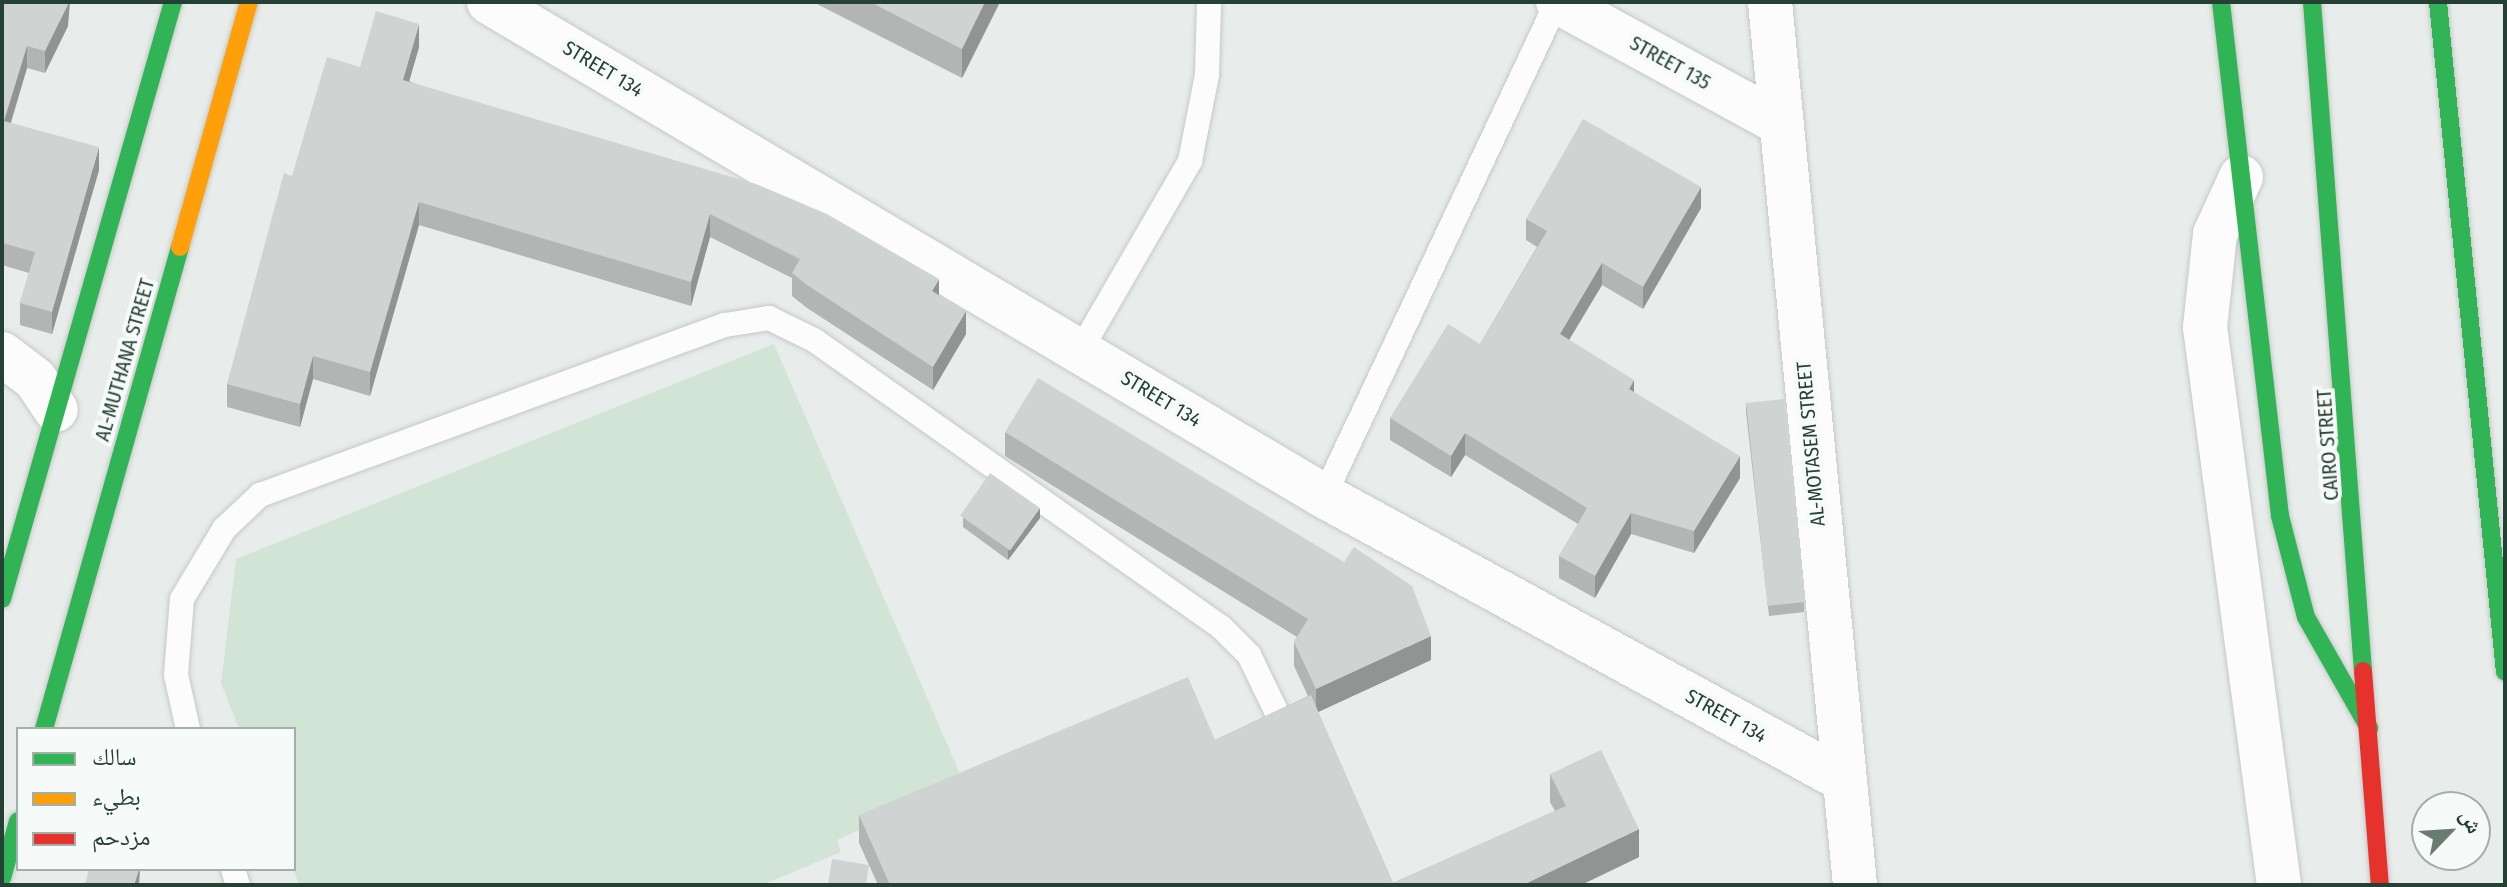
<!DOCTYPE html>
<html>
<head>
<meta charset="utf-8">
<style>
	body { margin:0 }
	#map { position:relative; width:2507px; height:887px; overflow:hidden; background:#e8ecea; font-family:"Fira Sans Condensed","Noto Naskh Arabic",sans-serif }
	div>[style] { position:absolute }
	.green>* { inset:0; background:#d2e4d5 }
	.roads { filter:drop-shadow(0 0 2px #c5c9c7) drop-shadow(0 0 2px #c5c9c7) }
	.lane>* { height:24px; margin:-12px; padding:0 12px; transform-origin:12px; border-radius:12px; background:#fcfcfc }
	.street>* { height:44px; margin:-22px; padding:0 22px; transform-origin:22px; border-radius:22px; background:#fcfcfc }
	.fast>* { height:18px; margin:-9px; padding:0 9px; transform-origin:9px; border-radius:9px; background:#30b455 }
	.slow>* { height:18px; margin:-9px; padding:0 9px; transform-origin:9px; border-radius:9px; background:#ff9f0a }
	.jam>* { height:18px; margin:-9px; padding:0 9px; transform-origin:9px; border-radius:9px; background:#e5322d }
	.wall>* { inset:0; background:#b2b5b4 }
	.shaded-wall>* { inset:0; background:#919492 }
	.building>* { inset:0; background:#cfd3d1; transform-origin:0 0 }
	span { translate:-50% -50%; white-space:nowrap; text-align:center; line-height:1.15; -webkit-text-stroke:8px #f6faf8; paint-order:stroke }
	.street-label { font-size:20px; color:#254035 }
	.frame { position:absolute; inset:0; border:4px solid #254035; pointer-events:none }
	.legend { position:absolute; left:16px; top:727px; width:280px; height:144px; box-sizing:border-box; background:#f6faf8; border:2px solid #a2b0aa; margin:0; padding:10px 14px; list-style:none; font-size:24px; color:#254035 }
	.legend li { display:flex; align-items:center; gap:16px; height:40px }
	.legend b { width:40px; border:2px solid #a2b0aa }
	.north { position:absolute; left:2411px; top:791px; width:80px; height:80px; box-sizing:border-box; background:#f6faf8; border:2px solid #a2b0aa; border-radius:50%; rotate:65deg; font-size:22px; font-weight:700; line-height:32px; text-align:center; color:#254035 }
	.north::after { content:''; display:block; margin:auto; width:28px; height:36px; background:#697c74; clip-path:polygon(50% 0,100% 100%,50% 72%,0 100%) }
</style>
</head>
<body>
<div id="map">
	<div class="green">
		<div style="clip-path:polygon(774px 344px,964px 783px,837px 840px,841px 852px,762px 885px,299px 885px,293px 869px,294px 729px,239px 729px,221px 683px,236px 559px)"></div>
	</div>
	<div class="roads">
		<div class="lane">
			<div style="left:1080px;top:351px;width:220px;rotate:-59.9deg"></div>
			<div style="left:1190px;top:161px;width:88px;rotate:-78.8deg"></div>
			<div style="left:1207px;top:75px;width:73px;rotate:-88.4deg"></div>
			<div style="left:1324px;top:496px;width:546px;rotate:-64.75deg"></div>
			<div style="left:188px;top:729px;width:55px;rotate:-102.5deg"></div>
			<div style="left:176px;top:675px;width:76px;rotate:-85.5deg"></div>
			<div style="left:182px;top:599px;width:82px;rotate:-59deg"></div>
			<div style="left:224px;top:529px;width:50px;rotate:-43.4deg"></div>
			<div style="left:260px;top:495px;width:495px;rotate:-20.1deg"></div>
			<div style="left:725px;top:325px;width:45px;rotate:-9deg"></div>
			<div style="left:769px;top:318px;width:50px;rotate:26.1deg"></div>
			<div style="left:814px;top:340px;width:498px;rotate:35.2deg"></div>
			<div style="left:1221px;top:627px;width:40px;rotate:45deg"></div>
			<div style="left:1249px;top:655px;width:69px;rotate:64.2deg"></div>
			<div style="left:233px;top:869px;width:17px;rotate:73deg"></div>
		</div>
		<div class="street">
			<div style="left:489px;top:2px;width:970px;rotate:30.61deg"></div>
			<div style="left:1324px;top:496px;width:590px;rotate:28.65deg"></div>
			<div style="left:1558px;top:2px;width:255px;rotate:28.6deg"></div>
			<div style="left:1770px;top:2px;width:887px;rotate:84.5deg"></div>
			<div style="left:2241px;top:177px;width:63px;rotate:114.5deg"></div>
			<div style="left:2215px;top:234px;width:94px;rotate:96.1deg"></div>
			<div style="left:2205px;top:327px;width:563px;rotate:82.45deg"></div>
			<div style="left:2px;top:354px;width:41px;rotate:37.1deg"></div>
			<div style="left:35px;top:379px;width:37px;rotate:56deg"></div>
		</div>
		<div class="fast">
			<div style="left:2221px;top:2px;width:517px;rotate:83.45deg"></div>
			<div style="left:2280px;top:516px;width:104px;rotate:75.6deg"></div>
			<div style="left:2306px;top:617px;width:128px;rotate:60.4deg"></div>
			<div style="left:2312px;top:2px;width:671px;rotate:85.64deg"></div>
			<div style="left:2438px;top:2px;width:673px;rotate:84.29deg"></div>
			<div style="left:2px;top:599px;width:621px;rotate:-74.02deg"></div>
			<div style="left:44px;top:729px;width:501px;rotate:-74.24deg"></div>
			<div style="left:2px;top:878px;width:59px;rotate:-74.3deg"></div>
		</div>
		<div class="slow">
			<div style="left:180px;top:247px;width:255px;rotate:-74.3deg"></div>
		</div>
		<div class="jam">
			<div style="left:2363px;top:671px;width:215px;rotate:85.5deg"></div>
		</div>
	</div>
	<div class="wall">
		<div style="clip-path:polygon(2px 2px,68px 26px,45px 73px,27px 68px,11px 123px,99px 170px,52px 334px,20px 325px,20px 303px,29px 273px,2px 265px)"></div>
		<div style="clip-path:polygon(813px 2px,1000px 2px,962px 78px)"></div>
		<div style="clip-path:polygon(419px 47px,409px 81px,939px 295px,966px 334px,933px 390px,807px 308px,792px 296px,792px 278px,710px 237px,691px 306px,419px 225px,370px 396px,313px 379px,300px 427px,227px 407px,227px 384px,292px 176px,360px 67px)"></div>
		<div style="clip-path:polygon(1701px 208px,1643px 309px,1602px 285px,1569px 340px,1740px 478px,1694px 553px,1631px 534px,1595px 598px,1559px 578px,1559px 556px,1578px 524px,1465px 455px,1451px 477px,1390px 440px,1390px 418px,1480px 344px,1537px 247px,1526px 240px,1526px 219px)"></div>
		<div style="clip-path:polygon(1746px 402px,1804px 602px,1804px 612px,1769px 616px,1746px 412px)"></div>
		<div style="clip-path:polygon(1005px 432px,1431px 660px,1318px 712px,1393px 883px,1555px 811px,1550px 802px,1550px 774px,1639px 857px,1581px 885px,878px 885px,859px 843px,859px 815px,1215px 740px,1308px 696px,1294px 666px,1294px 642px,1297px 637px,1005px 456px)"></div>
		<div style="clip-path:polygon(963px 518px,1040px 518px,1008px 560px,963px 527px)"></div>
	</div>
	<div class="shaded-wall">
		<div style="clip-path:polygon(69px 2px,70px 2px,68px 26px,45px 73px,45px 51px)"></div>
		<div style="clip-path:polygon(985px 2px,1000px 2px,962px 78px,962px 49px)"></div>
		<div style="clip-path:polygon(419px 24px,419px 47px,403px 103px,403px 80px)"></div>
		<div style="clip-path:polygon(27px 46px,27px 68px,4px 144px,4px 121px)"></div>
		<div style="clip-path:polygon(99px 147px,99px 170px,52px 334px,52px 312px)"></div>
		<div style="clip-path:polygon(1701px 187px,1701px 208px,1643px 309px,1643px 287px)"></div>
		<div style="clip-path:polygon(419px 202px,419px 225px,370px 396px,370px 372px)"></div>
		<div style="clip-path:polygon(710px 214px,710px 237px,691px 306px,691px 282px)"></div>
		<div style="clip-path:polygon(1602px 263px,1602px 285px,1560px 355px,1560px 334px)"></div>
		<div style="clip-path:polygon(939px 279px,939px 303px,932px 291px)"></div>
		<div style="clip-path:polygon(966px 311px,966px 334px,933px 390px,933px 367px)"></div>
		<div style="clip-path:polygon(313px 356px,313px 379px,300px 427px,300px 404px)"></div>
		<div style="clip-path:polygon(1634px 380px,1634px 402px,1629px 389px)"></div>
		<div style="clip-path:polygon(1465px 433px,1465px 455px,1451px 477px,1451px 456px)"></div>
		<div style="clip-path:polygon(1740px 456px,1740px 478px,1694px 553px,1694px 531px)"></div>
		<div style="clip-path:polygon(1040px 508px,1040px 518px,1008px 560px,1008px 551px)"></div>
		<div style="clip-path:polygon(1631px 513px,1631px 534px,1595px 598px,1595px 576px)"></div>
		<div style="clip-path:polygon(1431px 636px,1431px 660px,1316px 713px,1316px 689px)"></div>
		<div style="clip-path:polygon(1639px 829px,1639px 857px,1581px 885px,1523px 885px)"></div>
		<div style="clip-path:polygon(139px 869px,140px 869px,139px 885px,134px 885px)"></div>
	</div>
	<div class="building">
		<div style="clip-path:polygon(2px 2px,69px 2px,45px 51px,27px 46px,4px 121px,99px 147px,52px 312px,20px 303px,35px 252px,2px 243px)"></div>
		<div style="clip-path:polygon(870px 2px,985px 2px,962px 49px)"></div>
		<div style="clip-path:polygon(376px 11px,419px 24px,403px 80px,756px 184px,827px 214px,939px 279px,932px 291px,966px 311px,933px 367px,807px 285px,792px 273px,800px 259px,710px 214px,691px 282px,419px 202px,370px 372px,313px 356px,300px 404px,227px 384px,284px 173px,292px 176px,327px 57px,360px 67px)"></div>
		<div style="clip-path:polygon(1583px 119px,1701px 187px,1643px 287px,1602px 263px,1560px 334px,1634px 380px,1629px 389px,1740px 456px,1694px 531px,1631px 513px,1595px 576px,1559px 556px,1587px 508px,1465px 433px,1451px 456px,1390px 418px,1448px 324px,1480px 344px,1547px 231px,1526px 219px)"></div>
		<div style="clip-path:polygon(1038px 378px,1344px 562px,1354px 547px,1412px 586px,1431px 636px,1316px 689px,1294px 642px,1308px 619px,1005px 432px)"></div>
		<div style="left:1784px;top:399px;width:204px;height:38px;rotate:84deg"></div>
		<div style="left:990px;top:473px;width:61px;height:52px;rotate:35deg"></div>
		<div style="clip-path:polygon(1188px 677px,1215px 740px,1311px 695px,1393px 883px,1566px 806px,1550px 774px,1601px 750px,1639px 829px,1523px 885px,890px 885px,859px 815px)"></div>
		<div style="clip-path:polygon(832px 859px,869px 865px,866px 885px,828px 885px)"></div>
		<div style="clip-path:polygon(89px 869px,139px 869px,134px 885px,85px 885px)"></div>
	</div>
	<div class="street-label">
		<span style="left:1670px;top:63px;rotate:29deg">STREET 135</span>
		<span style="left:603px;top:69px;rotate:31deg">STREET 134</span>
		<span style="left:125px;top:360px;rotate:-74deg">AL-MUTHANA STREET</span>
		<span style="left:1161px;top:399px;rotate:31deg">STREET 134</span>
		<span style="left:1811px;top:444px;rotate:-95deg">AL-MOTASEM STREET</span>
		<span style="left:2328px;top:445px;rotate:-94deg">CAIRO STREET</span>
		<span style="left:1726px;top:716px;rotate:29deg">STREET 134</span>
	</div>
	<div class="frame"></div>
	<ul class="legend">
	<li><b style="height:10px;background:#30b455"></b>سالك</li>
	<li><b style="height:10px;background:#ff9f0a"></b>بطيء</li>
	<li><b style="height:10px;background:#e5322d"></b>مزدحم</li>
	</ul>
	<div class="north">ش</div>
</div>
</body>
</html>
